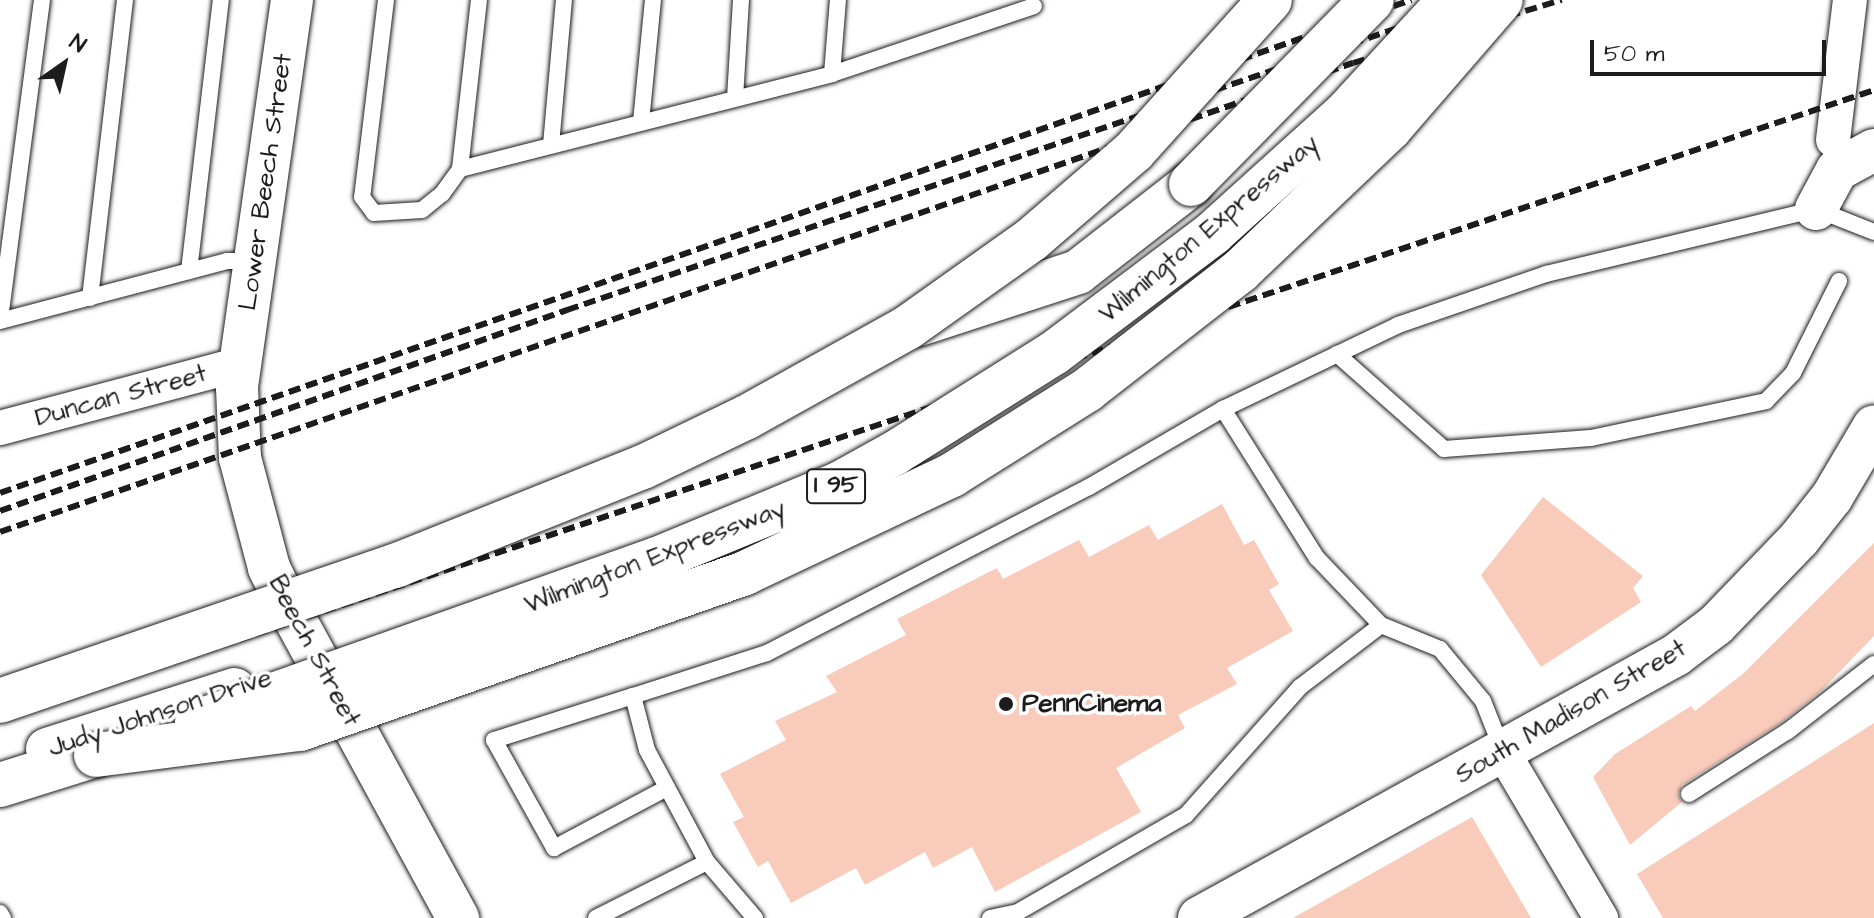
<!DOCTYPE html>
<html>
<head>
<meta charset="utf-8">
<style>
	body { margin:0 }
	#map { position:relative; width:1874px; height:918px; overflow:hidden; background:#fff; font-family:"Architects Daughter",sans-serif }
	div>[style] { position:absolute }
	.building>* { inset:0; background:#f8cbbb }
	.roads { filter:drop-shadow(0 0 2px #1c1c1c) drop-shadow(0 0 2px #1c1c1c) }
	.service>* { height:16px; margin:-8px; padding:0 8px; transform-origin:8px; border-radius:8px; background:#fff }
	.minor>* { height:34px; margin:-17px; padding:0 17px; transform-origin:17px; border-radius:17px; background:#fff }
	.tertiary>* { height:42px; margin:-21px; padding:0 21px; transform-origin:21px; border-radius:21px; background:#fff }
	.motorway>* { height:44px; margin:-22px; padding:0 22px; transform-origin:22px; border-radius:22px; background:#fff }
	.rail>* { height:6px; margin-top:-3px; transform-origin:0; background:repeating-linear-gradient(90deg,#1c1c1c 0 12px,transparent 0 18px) }
	.bridges { filter:drop-shadow(0 0 2px #1c1c1c) drop-shadow(0 0 2px #1c1c1c) }
	.motorway-bridge>* { height:44px; margin:-22px; padding:0 22px; transform-origin:22px; border-radius:22px; background:#fff }
	.dots>* { width:22px; height:22px; translate:-50% -50%; box-sizing:border-box; border:4px solid #fff; border-radius:50% }
	span { translate:-50% -50%; white-space:nowrap; text-align:center; line-height:1.15; -webkit-text-stroke:7px #fff; paint-order:stroke }
	.shield-label span { padding:2px 6px; background:#fff; border:2px solid; border-radius:6px; -webkit-text-stroke-width:0 }
	.shield-label { font-size:24px; color:#1c1c1c; font-weight:700 }
	.street-label { font-size:26px; color:#1c1c1c }
	.poi-label { font-size:26px; color:#1c1c1c; font-weight:700 }
	.left { translate:0 -50%; text-align:left }
	.north { position:absolute; left:24px; top:24px; width:80px; height:80px; -webkit-text-stroke:6px #fff; paint-order:stroke; rotate:34deg; font-size:22px; font-weight:700; line-height:32px; text-align:center; color:#1c1c1c }
	.north::after { content:''; display:block; margin:auto; width:28px; height:36px; background:#1c1c1c; clip-path:polygon(50% 0,100% 100%,50% 72%,0 100%) }
	.scale { position:absolute; left:1590px; top:40px; width:236px; height:36px; box-sizing:border-box; border:4px solid #1c1c1c; border-top:0; padding-left:10px; font-size:24px; line-height:28px; white-space:nowrap; color:#1c1c1c; -webkit-text-stroke:6px #fff; paint-order:stroke }
</style>
</head>
<body>
<div id="map">
	<div class="building">
		<div style="clip-path:polygon(1543px 497px,1643px 576px,1633px 588px,1641px 602px,1541px 667px,1481px 575px)"></div>
		<div style="clip-path:polygon(1222px 504px,1244px 545px,1254px 540px,1279px 584px,1269px 590px,1293px 631px,1227px 668px,1237px 684px,1178px 715px,1185px 728px,1116px 768px,1141px 812px,995px 892px,972px 847px,933px 868px,925px 852px,865px 885px,856px 868px,791px 903px,768px 861px,758px 867px,733px 822px,744px 817px,720px 774px,786px 740px,775px 721px,837px 692px,826px 676px,906px 635px,897px 619px,997px 568px,1003px 579px,1079px 540px,1089px 557px,1149px 525px,1158px 540px)"></div>
		<div style="clip-path:polygon(1874px 543px,1874px 636px,1822px 690px,1782px 722px,1682px 785px,1678px 794px,1682px 802px,1630px 845px,1593px 777px,1615px 754px,1691px 706px,1695px 711px,1744px 673px)"></div>
		<div style="clip-path:polygon(1874px 723px,1874px 918px,1663px 918px,1637px 874px)"></div>
		<div style="clip-path:polygon(1472px 817px,1531px 918px,1293px 918px)"></div>
	</div>
	<div class="roads">
		<div class="service">
			<div style="left:386px;top:0;width:198px;rotate:96.9deg"></div>
			<div style="left:362px;top:197px;width:20px;rotate:53deg"></div>
			<div style="left:374px;top:213px;width:48px;rotate:-3.6deg"></div>
			<div style="left:422px;top:210px;width:26px;rotate:-39deg"></div>
			<div style="left:442px;top:194px;width:31px;rotate:-54deg"></div>
			<div style="left:460px;top:169px;width:384px;rotate:-14.3deg"></div>
			<div style="left:832px;top:74px;width:74px;rotate:-85.4deg"></div>
			<div style="left:832px;top:74px;width:213px;rotate:-18.6deg"></div>
			<div style="left:735px;top:98px;width:98px;rotate:-86.5deg"></div>
			<div style="left:641px;top:122px;width:123px;rotate:-84.4deg"></div>
			<div style="left:551px;top:145px;width:146px;rotate:-84.9deg"></div>
			<div style="left:460px;top:169px;width:170px;rotate:-83.6deg"></div>
			<div style="left:189px;top:271px;width:273px;rotate:-83.3deg"></div>
			<div style="left:90px;top:298px;width:300px;rotate:-83.3deg"></div>
			<div style="left:0;top:319px;width:322px;rotate:-82.5deg"></div>
			<div style="left:0;top:321px;width:235px;rotate:-14.8deg"></div>
			<div style="left:227px;top:261px;width:28px"></div>
			<div style="left:1337px;top:354px;width:143px;rotate:41.6deg"></div>
			<div style="left:1444px;top:449px;width:147px;rotate:-4.3deg"></div>
			<div style="left:1591px;top:438px;width:179px;rotate:-11.9deg"></div>
			<div style="left:1766px;top:401px;width:39px;rotate:-46deg"></div>
			<div style="left:1793px;top:373px;width:103px;rotate:-63.4deg"></div>
			<div style="left:1223px;top:409px;width:176px;rotate:57.8deg"></div>
			<div style="left:1317px;top:558px;width:93px;rotate:46.3deg"></div>
			<div style="left:633px;top:696px;width:146px;rotate:162.4deg"></div>
			<div style="left:494px;top:740px;width:124px;rotate:60.9deg"></div>
			<div style="left:554px;top:848px;width:128px;rotate:-28deg"></div>
			<div style="left:1689px;top:794px;width:117px;rotate:-32.5deg"></div>
			<div style="left:1788px;top:731px;width:109px;rotate:-37.9deg"></div>
			<div style="left:707px;top:862px;width:74px;rotate:49.4deg"></div>
			<div style="left:0;top:913px;width:6px;rotate:59deg"></div>
			<div style="left:596px;top:918px;width:124px;rotate:-26.8deg"></div>
			<div style="left:707px;top:862px;width:127px;rotate:-118.2deg"></div>
			<div style="left:647px;top:750px;width:56px;rotate:-104.5deg"></div>
			<div style="left:633px;top:696px;width:141px;rotate:-17.8deg"></div>
			<div style="left:767px;top:653px;width:362px;rotate:-27.3deg"></div>
			<div style="left:1089px;top:487px;width:155px;rotate:-30.2deg"></div>
			<div style="left:1223px;top:409px;width:194px;rotate:-25.6deg"></div>
			<div style="left:1398px;top:325px;width:157px;rotate:-19deg"></div>
			<div style="left:1546px;top:274px;width:278px;rotate:-13.5deg"></div>
			<div style="left:1816px;top:209px;width:62px;rotate:21.6deg"></div>
			<div style="left:990px;top:918px;width:29px;rotate:-12deg"></div>
			<div style="left:1018px;top:912px;width:194px;rotate:-30deg"></div>
			<div style="left:1186px;top:815px;width:171px;rotate:-48.3deg"></div>
			<div style="left:1300px;top:687px;width:102px;rotate:-37.4deg"></div>
			<div style="left:1381px;top:625px;width:64px;rotate:22.1deg"></div>
			<div style="left:1440px;top:649px;width:67px;rotate:50.4deg"></div>
			<div style="left:1483px;top:701px;width:52px;rotate:68.4deg"></div>
		</div>
		<div class="minor">
			<div style="left:1833px;top:140px;width:141px;rotate:-83.1deg"></div>
			<div style="left:0;top:428px;width:249px;rotate:-14.9deg"></div>
			<div style="left:1504px;top:754px;width:191px;rotate:59.4deg"></div>
		</div>
		<div class="tertiary">
			<div style="left:292px;top:0;width:391px;rotate:98.1deg"></div>
			<div style="left:237px;top:387px;width:71px;rotate:87.6deg"></div>
			<div style="left:240px;top:458px;width:114px;rotate:75.2deg"></div>
			<div style="left:269px;top:568px;width:32px;rotate:64deg"></div>
			<div style="left:283px;top:597px;width:366px;rotate:61.4deg"></div>
			<div style="left:1816px;top:209px;width:44px;rotate:-61.7deg"></div>
			<div style="left:1837px;top:170px;width:42px;rotate:-28.4deg"></div>
			<div style="left:47px;top:749px;width:197px;rotate:-17.7deg"></div>
			<div style="left:1199px;top:918px;width:545px;rotate:-28.87deg"></div>
			<div style="left:1676px;top:655px;width:50px;rotate:-36.9deg"></div>
			<div style="left:1716px;top:625px;width:120px;rotate:-46deg"></div>
			<div style="left:1799px;top:539px;width:53px;rotate:-51.8deg"></div>
			<div style="left:1832px;top:497px;width:82px;rotate:-59.4deg"></div>
		</div>
		<div class="motorway">
			<div style="left:919px;top:324px;width:167px;rotate:-18.1deg"></div>
			<div style="left:1078px;top:272px;width:143px;rotate:-37.9deg"></div>
			<div style="left:0;top:785px;width:101px;rotate:-17.4deg"></div>
		</div>
	</div>
	<div class="rail">
		<div style="left:0;top:493px;width:1495px;rotate:-19.26deg"></div>
		<div style="left:0;top:511px;width:602px;rotate:-19.52deg"></div>
		<div style="left:567px;top:310px;width:964px;rotate:-18.75deg"></div>
		<div style="left:0;top:532px;width:1432px;rotate:-19.12deg"></div>
		<div style="left:1353px;top:63px;width:218px;rotate:-16.8deg"></div>
		<div style="left:0;top:720px;width:1977px;rotate:-18.58deg"></div>
	</div>
	<div class="bridges">
		<div class="motorway-bridge">
			<div style="left:1191px;top:184px;width:258px;rotate:-45.5deg"></div>
			<div style="left:0;top:701px;width:417px;rotate:-18.9deg"></div>
			<div style="left:395px;top:566px;width:267px;rotate:-21.8deg"></div>
			<div style="left:643px;top:467px;width:115px;rotate:-25.7deg"></div>
			<div style="left:747px;top:417px;width:183px;rotate:-29.1deg"></div>
			<div style="left:907px;top:328px;width:152px;rotate:-35.4deg"></div>
			<div style="left:1031px;top:240px;width:136px;rotate:-40.8deg"></div>
			<div style="left:1134px;top:151px;width:203px;rotate:-48deg"></div>
			<div style="left:197px;top:722px;width:488px;rotate:-19.5deg"></div>
			<div style="left:657px;top:559px;width:197px;rotate:-22.4deg"></div>
			<div style="left:839px;top:484px;width:64px;rotate:-29deg"></div>
			<div style="left:895px;top:453px;width:188px;rotate:-32.2deg"></div>
			<div style="left:1054px;top:353px;width:199px;rotate:-37deg"></div>
			<div style="left:1213px;top:233px;width:179px;rotate:-42.1deg"></div>
			<div style="left:1346px;top:113px;width:154px;rotate:-47.4deg"></div>
			<div style="left:96px;top:755px;width:206px;rotate:-7.3deg"></div>
			<div style="left:300px;top:729px;width:472px;rotate:-19.3deg"></div>
			<div style="left:745px;top:573px;width:229px;rotate:-25.3deg"></div>
			<div style="left:952px;top:475px;width:160px;rotate:-32.2deg"></div>
			<div style="left:1087px;top:390px;width:194px;rotate:-37.9deg"></div>
			<div style="left:1240px;top:271px;width:207px;rotate:-43.6deg"></div>
			<div style="left:1390px;top:128px;width:169px;rotate:-49.1deg"></div>
		</div>
	</div>
	<div class="dots">
		<div style="left:1006px;top:704px;background:#1c1c1c"></div>
	</div>
	<div class="shield-label">
		<span style="left:836px;top:486px">I 95</span>
	</div>
	<div class="street-label">
		<span style="left:266px;top:182px;rotate:-82deg">Lower Beech Street</span>
		<span style="left:1209px;top:229px;rotate:-40deg">Wilmington Expressway</span>
		<span style="left:121px;top:396px;rotate:-15deg">Duncan Street</span>
		<span style="left:655px;top:557px;rotate:-21deg">Wilmington Expressway</span>
		<span style="left:314px;top:651px;rotate:62deg">Beech Street</span>
		<span style="left:1571px;top:712px;rotate:-30deg">South Madison Street</span>
		<span style="left:160px;top:713px;rotate:-18deg">Judy Johnson Drive</span>
	</div>
	<div class="poi-label">
		<span class="left" style="left:1022px;top:704px">PennCinema</span>
	</div>
	<div class="north">N</div>
	<div class="scale">50 m</div>
</div>
</body>
</html>
